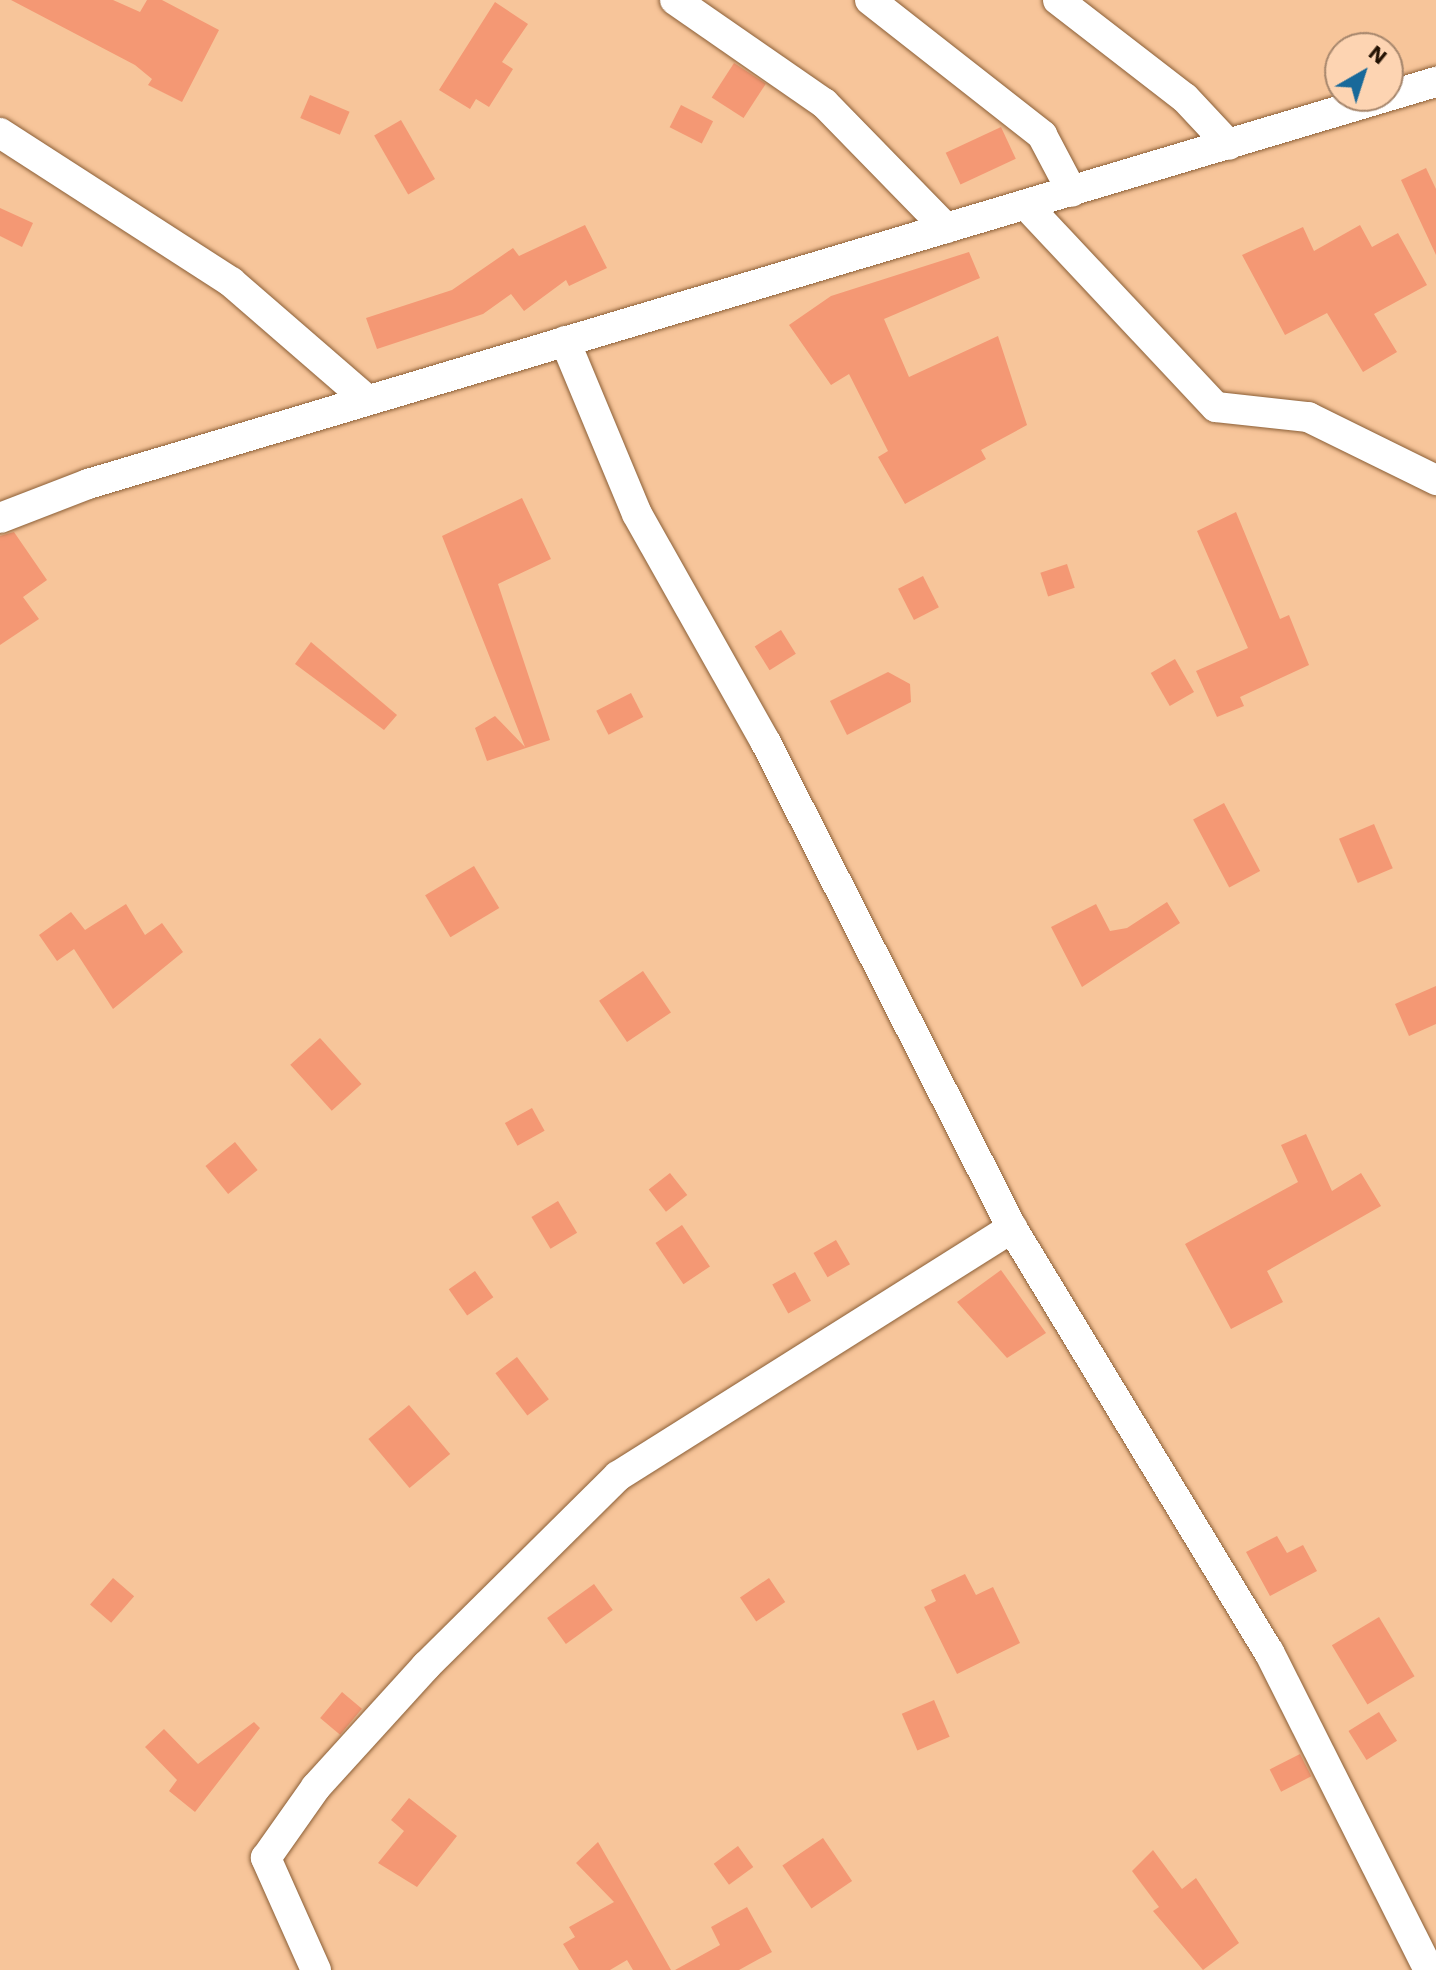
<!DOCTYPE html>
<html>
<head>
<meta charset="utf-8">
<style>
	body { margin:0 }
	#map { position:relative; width:1436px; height:1970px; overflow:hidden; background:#f7c59a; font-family:"Work Sans",sans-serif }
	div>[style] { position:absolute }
	.building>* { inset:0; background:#f49874; transform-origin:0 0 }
	.roads { filter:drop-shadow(0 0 2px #8b5f37) drop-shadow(0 0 2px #8b5f37) }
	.minor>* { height:30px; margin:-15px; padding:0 15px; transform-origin:15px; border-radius:15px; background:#fff }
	span { translate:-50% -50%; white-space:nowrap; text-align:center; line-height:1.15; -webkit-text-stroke:7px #fdd4b2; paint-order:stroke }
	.north { position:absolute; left:1324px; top:32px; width:80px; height:80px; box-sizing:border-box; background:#fdd4b2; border:2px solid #a6866c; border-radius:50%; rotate:39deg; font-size:22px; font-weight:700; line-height:32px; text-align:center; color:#231203 }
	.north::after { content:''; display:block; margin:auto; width:28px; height:36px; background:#18699a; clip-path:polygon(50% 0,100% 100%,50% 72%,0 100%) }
</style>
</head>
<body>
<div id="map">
	<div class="building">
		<div style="clip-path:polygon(11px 0,113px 0,140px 12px,147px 0,162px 0,219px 30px,182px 102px,148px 85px,152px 79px,135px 65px)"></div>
		<div style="clip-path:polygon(495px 2px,528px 24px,502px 62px,513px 69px,489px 107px,476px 99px,470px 109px,439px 90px)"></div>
		<div style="left:734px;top:63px;width:38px;height:41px;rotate:33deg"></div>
		<div style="left:310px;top:95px;width:43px;height:25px;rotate:23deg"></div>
		<div style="left:681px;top:105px;width:36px;height:25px;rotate:27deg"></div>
		<div style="left:401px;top:120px;width:68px;height:31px;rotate:60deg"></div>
		<div style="left:1001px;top:127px;width:35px;height:61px;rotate:65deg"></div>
		<div style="clip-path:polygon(1426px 168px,1436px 189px,1436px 255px,1401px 180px)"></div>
		<div style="clip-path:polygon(0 208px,33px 223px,22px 247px,0 236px)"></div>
		<div style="clip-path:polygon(585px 225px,607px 268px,569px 286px,566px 280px,524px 311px,511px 294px,483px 314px,377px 349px,366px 318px,452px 290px,513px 248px,519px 256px)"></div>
		<div style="clip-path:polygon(1360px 225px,1372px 247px,1398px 233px,1427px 285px,1374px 314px,1397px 352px,1363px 372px,1327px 313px,1285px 335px,1242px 255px,1303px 227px,1314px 251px)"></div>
		<div style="clip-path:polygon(969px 252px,980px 278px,884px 319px,909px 377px,998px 336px,1027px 425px,981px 450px,986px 459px,905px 504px,878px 457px,888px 451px,849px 374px,831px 385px,789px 325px,831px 296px)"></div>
		<div style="clip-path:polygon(522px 498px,551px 559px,498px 584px,550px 740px,487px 761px,475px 728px,495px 716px,525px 747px,442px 536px)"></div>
		<div style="clip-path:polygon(1236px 512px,1280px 619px,1289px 615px,1309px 665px,1240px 697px,1244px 706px,1217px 717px,1196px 671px,1248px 648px,1197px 531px)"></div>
		<div style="clip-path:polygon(14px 532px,47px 580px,23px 597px,39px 619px,0 645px,0 536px)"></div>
		<div style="left:1067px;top:564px;width:25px;height:28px;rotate:72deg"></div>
		<div style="left:923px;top:576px;width:35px;height:28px;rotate:63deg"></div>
		<div style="left:781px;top:630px;width:28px;height:31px;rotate:58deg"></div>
		<div style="clip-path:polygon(311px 642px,397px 715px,384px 730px,295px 664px)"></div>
		<div style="left:1175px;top:659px;width:38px;height:28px;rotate:60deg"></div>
		<div style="clip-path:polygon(888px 672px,910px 684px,911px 702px,847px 735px,830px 701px)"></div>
		<div style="left:631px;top:693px;width:27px;height:39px;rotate:63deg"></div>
		<div style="left:1224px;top:803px;width:77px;height:35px;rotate:62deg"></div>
		<div style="left:1374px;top:824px;width:48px;height:38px;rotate:67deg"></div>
		<div style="left:474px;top:866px;width:49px;height:57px;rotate:59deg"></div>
		<div style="clip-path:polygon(1167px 902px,1180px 923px,1082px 987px,1051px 927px,1096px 904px,1110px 931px,1127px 928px)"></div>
		<div style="clip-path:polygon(126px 904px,145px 935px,162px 923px,183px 952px,113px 1009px,74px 949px,57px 961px,39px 935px,71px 912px,85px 930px)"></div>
		<div style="left:643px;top:971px;width:50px;height:53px;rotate:56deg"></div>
		<div style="clip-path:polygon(1436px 986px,1436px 1024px,1409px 1036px,1395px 1004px)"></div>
		<div style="left:320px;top:1038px;width:62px;height:40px;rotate:48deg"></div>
		<div style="left:532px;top:1108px;width:26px;height:31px;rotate:61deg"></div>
		<div style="clip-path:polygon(1306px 1134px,1332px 1191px,1361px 1173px,1381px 1206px,1267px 1271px,1283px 1302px,1231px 1329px,1185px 1244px,1298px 1182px,1281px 1145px)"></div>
		<div style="left:235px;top:1142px;width:36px;height:38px;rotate:51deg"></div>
		<div style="left:670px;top:1173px;width:28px;height:27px;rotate:52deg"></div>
		<div style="left:558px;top:1201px;width:37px;height:31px;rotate:59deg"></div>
		<div style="left:682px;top:1225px;width:50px;height:32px;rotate:56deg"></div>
		<div style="left:836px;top:1240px;width:28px;height:26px;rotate:60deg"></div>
		<div style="clip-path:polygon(1001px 1270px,1046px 1333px,1007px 1358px,957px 1302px)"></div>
		<div style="left:475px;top:1271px;width:32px;height:32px;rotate:55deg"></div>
		<div style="left:795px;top:1272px;width:33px;height:26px;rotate:61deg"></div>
		<div style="left:517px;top:1357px;width:53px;height:27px;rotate:53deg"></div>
		<div style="left:409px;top:1405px;width:64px;height:53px;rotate:50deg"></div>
		<div style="clip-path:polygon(1277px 1536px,1287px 1553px,1303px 1545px,1317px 1571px,1270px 1596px,1246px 1552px)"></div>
		<div style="clip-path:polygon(965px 1574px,976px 1595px,993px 1587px,1020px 1643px,957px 1674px,924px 1607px,936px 1601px,931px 1590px)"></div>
		<div style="left:113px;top:1578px;width:28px;height:35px;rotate:41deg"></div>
		<div style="left:769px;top:1578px;width:29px;height:35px;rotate:56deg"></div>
		<div style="left:594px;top:1584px;width:32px;height:58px;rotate:54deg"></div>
		<div style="left:1379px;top:1617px;width:69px;height:55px;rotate:59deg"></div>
		<div style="left:342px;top:1692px;width:26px;height:34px;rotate:40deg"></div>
		<div style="left:934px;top:1700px;width:40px;height:35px;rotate:67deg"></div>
		<div style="left:1379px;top:1712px;width:34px;height:36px;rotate:58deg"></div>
		<div style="clip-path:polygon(254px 1722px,260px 1728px,195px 1812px,169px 1791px,177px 1780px,145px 1747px,164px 1729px,198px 1764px)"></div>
		<div style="left:1300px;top:1754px;width:25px;height:34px;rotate:63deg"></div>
		<div style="clip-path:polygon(409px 1798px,457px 1836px,417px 1887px,378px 1863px,404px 1831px,391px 1820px)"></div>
		<div style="left:823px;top:1838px;width:52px;height:49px;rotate:56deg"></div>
		<div style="clip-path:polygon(598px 1842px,628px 1894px,671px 1970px,633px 1970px,627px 1960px,610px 1970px,579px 1970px,563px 1944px,575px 1937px,569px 1927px,614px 1902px,576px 1863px)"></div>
		<div style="left:738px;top:1846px;width:26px;height:30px;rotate:54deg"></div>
		<div style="clip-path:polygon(1153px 1850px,1182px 1889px,1196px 1878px,1239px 1943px,1203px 1970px,1153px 1911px,1159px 1907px,1132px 1871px)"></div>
		<div style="clip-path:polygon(747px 1907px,772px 1952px,739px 1970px,675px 1970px,720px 1945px,711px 1927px)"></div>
	</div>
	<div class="roads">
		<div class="minor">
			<div style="left:675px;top:0;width:181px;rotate:34.7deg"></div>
			<div style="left:824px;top:103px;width:175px;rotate:45.7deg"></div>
			<div style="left:870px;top:0;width:219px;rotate:38.1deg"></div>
			<div style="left:1042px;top:135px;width:64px;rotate:62.2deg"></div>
			<div style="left:1058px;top:0;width:160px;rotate:37.7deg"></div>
			<div style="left:1185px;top:98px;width:64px;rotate:46.9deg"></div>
			<div style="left:0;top:133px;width:275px;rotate:32.8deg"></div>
			<div style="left:231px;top:282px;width:180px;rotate:40.9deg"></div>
			<div style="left:1026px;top:205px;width:277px;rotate:46.8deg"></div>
			<div style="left:1216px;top:407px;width:93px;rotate:6.2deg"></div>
			<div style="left:1308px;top:417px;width:143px;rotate:26.2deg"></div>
			<div style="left:565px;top:341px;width:187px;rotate:67.4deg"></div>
			<div style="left:637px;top:514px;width:261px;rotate:60.6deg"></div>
			<div style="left:765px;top:741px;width:546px;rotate:63.11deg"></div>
			<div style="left:1012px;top:1228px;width:496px;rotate:58.8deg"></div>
			<div style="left:1269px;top:1652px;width:356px;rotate:63.3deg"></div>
			<div style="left:0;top:518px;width:94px;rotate:-21.1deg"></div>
			<div style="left:88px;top:484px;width:1407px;rotate:-16.61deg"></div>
			<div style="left:316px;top:1970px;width:123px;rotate:-114.1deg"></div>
			<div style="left:266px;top:1858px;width:87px;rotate:-54.8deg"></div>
			<div style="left:316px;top:1787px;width:164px;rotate:-47.7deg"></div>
			<div style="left:426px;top:1666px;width:270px;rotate:-44.7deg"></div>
			<div style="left:618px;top:1476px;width:466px;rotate:-32.2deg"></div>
		</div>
	</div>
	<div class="north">N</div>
</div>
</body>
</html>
